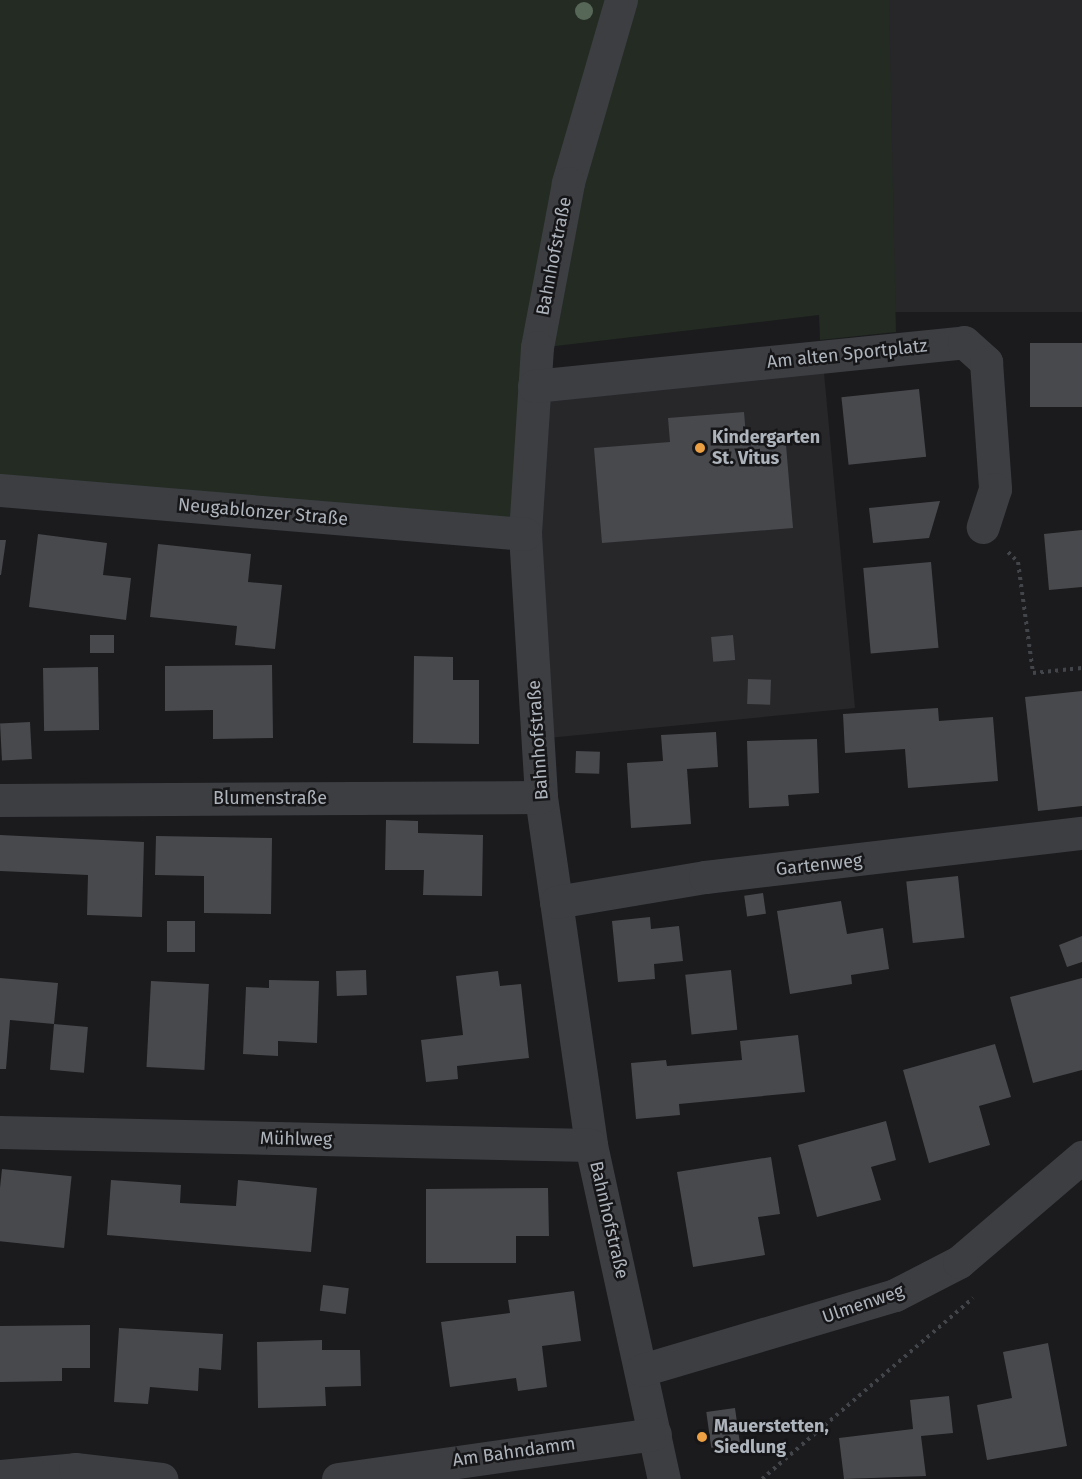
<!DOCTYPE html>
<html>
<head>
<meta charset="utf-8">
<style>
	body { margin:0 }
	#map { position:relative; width:1082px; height:1479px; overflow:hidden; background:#1b1b1d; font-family:"Fira Sans",sans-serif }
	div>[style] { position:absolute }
	.built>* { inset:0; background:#27272a; transform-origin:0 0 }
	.green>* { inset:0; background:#232b23 }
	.building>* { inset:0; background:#48494d; transform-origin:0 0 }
	.path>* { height:4px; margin-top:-2px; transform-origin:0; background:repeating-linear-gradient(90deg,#424549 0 3px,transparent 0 7.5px) }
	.street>* { height:33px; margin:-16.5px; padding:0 16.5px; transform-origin:16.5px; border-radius:16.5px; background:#3c3e42 }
	.trees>* { width:18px; height:18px; margin:-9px; border-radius:50%; background:#576757 }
	.dots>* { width:16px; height:16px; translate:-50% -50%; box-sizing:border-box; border:3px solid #161618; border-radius:50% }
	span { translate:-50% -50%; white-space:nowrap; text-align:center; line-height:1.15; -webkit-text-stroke:5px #161618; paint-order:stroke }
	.street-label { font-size:18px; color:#aeb4bc }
	.poi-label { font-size:18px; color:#aeb4bc; font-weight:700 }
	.left { translate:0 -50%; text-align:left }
</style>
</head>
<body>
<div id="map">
	<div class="built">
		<div style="left:889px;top:0;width:193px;height:312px"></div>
		<div style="clip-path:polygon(824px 373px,855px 708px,548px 738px,537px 537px,547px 396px)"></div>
	</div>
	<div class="green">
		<div style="clip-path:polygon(0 0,605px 0,515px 523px,0 477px)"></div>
		<div style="clip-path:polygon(631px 0,889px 0,896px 332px,820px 340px,819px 315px,547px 347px,577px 185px)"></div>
	</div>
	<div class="building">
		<div style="left:1082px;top:343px;width:64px;height:52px;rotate:90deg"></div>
		<div style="left:919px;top:389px;width:68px;height:78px;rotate:84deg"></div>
		<div style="clip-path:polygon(744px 412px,746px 436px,785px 433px,793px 528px,602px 543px,594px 448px,670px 442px,668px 418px)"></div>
		<div style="clip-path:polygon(940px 501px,929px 538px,873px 543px,869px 508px)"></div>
		<div style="clip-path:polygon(1082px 530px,1082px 587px,1049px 590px,1044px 534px)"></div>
		<div style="clip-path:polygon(38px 534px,107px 543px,103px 575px,131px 578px,126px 620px,29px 607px)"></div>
		<div style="clip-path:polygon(0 540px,6px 540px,1px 575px,0 575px)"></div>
		<div style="clip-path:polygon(158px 544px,251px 554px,248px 582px,282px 585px,275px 649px,235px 645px,237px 626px,150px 617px)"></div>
		<div style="left:931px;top:562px;width:86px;height:68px;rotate:85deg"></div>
		<div style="left:90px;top:635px;width:24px;height:18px"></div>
		<div style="left:733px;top:635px;width:25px;height:22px;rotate:85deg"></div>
		<div style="clip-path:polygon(414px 656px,453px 657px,453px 680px,479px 680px,479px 744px,413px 743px)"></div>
		<div style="clip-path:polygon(272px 665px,273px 738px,213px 739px,213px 710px,165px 711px,165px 666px)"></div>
		<div style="left:98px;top:667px;width:63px;height:55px;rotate:89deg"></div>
		<div style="left:748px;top:679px;width:23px;height:25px;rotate:2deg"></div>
		<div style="clip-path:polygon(1082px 691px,1082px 806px,1038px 811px,1025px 697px)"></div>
		<div style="clip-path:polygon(938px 708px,939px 721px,993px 717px,998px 781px,908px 788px,905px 749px,845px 753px,843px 714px)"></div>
		<div style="left:30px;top:722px;width:37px;height:30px;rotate:87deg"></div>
		<div style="clip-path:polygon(716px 732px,718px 767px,687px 769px,691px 824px,631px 828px,627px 763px,663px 761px,661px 735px)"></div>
		<div style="clip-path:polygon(817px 739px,819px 793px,788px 795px,789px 806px,749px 808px,747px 741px)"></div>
		<div style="left:576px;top:751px;width:24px;height:22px;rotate:2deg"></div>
		<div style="clip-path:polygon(386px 820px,418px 821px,418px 833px,483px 835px,482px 896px,423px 895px,424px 870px,385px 870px)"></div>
		<div style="clip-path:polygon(0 835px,144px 842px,142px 917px,87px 915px,88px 875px,0 871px)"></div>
		<div style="clip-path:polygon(156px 836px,272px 838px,271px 914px,204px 913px,204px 876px,155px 875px)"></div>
		<div style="left:958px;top:876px;width:62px;height:52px;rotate:84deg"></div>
		<div style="left:763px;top:893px;width:21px;height:19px;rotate:82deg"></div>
		<div style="clip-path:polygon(841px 901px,847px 934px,883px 928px,889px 969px,851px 975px,852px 984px,790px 994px,777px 911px)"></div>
		<div style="clip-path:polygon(650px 917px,651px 929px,679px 926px,683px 961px,654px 964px,655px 979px,618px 982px,612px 921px)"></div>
		<div style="left:167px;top:921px;width:28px;height:31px"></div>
		<div style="clip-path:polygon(1082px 936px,1082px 962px,1067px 967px,1059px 945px)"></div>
		<div style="left:366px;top:970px;width:25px;height:30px;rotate:88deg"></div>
		<div style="left:731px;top:970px;width:60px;height:46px;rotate:84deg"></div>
		<div style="clip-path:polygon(498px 971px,500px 986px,521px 984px,529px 1058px,457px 1066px,458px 1079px,426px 1082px,421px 1040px,463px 1035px,456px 976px)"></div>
		<div style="clip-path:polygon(0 978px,58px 983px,54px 1024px,10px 1020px,6px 1069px,0 1069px)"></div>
		<div style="clip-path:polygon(1082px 978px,1082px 1070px,1033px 1083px,1010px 997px)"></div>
		<div style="clip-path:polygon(269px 980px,319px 981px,317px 1043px,278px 1041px,278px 1056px,243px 1054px,246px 987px,269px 988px)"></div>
		<div style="left:151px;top:981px;width:58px;height:86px;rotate:3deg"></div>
		<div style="left:54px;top:1024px;width:34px;height:46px;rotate:5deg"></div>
		<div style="clip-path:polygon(798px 1035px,805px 1092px,679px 1104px,680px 1115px,636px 1119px,631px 1063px,666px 1060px,667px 1066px,742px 1060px,740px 1041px)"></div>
		<div style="clip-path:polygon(995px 1044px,1011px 1097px,979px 1106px,990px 1145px,929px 1163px,903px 1070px)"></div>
		<div style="clip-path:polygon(886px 1121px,896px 1160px,871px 1167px,881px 1200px,817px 1217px,798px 1145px)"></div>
		<div style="clip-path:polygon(771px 1157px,780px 1214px,758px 1217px,765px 1255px,693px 1267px,677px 1172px)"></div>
		<div style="left:2px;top:1169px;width:70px;height:72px;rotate:6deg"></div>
		<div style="clip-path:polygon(111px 1180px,181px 1185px,180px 1203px,236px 1206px,238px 1180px,317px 1188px,311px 1252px,107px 1235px)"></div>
		<div style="clip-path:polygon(548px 1188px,549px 1236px,516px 1236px,516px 1263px,426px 1263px,426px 1189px)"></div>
		<div style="left:323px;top:1285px;width:26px;height:26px;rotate:7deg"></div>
		<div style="clip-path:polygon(574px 1291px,581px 1341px,542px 1346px,547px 1387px,518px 1391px,516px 1378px,450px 1387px,441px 1322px,510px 1313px,508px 1300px)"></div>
		<div style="clip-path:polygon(90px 1325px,90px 1368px,62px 1368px,62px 1381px,0 1382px,0 1326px)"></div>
		<div style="clip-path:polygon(119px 1328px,223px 1334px,221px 1370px,199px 1368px,198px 1391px,150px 1387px,148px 1404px,114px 1402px)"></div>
		<div style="clip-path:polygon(322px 1340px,322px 1350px,360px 1350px,361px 1386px,325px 1387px,326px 1406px,258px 1408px,257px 1342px)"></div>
		<div style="clip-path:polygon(1048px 1343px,1067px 1446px,987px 1460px,977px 1405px,1012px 1398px,1003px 1352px)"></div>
		<div style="clip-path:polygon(949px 1396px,953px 1433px,921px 1436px,926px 1476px,844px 1479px,839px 1438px,913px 1429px,910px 1400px)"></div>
		<div style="left:735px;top:1408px;width:36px;height:29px;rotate:82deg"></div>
	</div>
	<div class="path">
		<div style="left:1008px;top:552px;width:14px;rotate:45deg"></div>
		<div style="left:1018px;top:562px;width:112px;rotate:82.3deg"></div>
		<div style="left:1033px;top:673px;width:49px;rotate:-5.8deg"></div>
		<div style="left:762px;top:1479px;width:278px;rotate:-40.6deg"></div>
	</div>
	<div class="street">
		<div style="left:621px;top:0;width:191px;rotate:106.2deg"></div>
		<div style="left:568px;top:183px;width:167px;rotate:100.7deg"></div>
		<div style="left:537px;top:347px;width:187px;rotate:93.7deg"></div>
		<div style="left:525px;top:534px;width:263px;rotate:86.5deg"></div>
		<div style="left:541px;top:797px;width:352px;rotate:81.8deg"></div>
		<div style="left:591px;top:1145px;width:342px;rotate:77.7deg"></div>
		<div style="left:534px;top:386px;width:432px;rotate:-5.8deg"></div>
		<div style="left:964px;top:342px;width:30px;rotate:42deg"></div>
		<div style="left:986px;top:362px;width:127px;rotate:85.9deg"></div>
		<div style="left:995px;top:489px;width:40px;rotate:108deg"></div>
		<div style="left:0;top:490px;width:527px;rotate:4.79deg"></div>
		<div style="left:0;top:800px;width:541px;rotate:-0.32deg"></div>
		<div style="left:556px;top:902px;width:151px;rotate:-9.5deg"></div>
		<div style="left:705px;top:877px;width:380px;rotate:-6.7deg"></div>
		<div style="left:0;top:1132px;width:591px;rotate:1.26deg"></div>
		<div style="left:642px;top:1370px;width:264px;rotate:-16.5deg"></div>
		<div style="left:895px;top:1295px;width:72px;rotate:-27.3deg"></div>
		<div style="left:959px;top:1262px;width:162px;rotate:-40.5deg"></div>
		<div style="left:0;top:1476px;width:75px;rotate:-5.3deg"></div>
		<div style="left:75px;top:1469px;width:87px;rotate:6.6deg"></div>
		<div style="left:338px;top:1479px;width:320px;rotate:-8.1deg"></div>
	</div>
	<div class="trees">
		<div style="left:584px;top:11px"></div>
	</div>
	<div class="dots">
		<div style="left:700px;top:448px;background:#eda043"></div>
		<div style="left:702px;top:1437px;background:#eda043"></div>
	</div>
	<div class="street-label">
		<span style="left:554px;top:256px;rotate:-79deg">Bahnhofstraße</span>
		<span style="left:847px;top:354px;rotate:-6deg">Am alten Sportplatz</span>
		<span style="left:263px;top:512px;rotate:5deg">Neugablonzer Straße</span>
		<span style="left:538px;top:740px;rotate:-94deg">Bahnhofstraße</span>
		<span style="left:270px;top:798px">Blumenstraße</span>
		<span style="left:819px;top:865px;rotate:-6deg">Gartenweg</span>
		<span style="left:296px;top:1139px;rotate:1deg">Mühlweg</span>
		<span style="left:609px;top:1220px;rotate:77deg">Bahnhofstraße</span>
		<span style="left:863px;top:1304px;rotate:-19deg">Ulmenweg</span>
		<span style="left:514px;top:1452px;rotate:-8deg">Am Bahndamm</span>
	</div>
	<div class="poi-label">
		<span class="left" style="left:712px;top:448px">Kindergarten<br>St. Vitus</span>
		<span class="left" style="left:714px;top:1437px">Mauerstetten,<br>Siedlung</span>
	</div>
</div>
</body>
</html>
